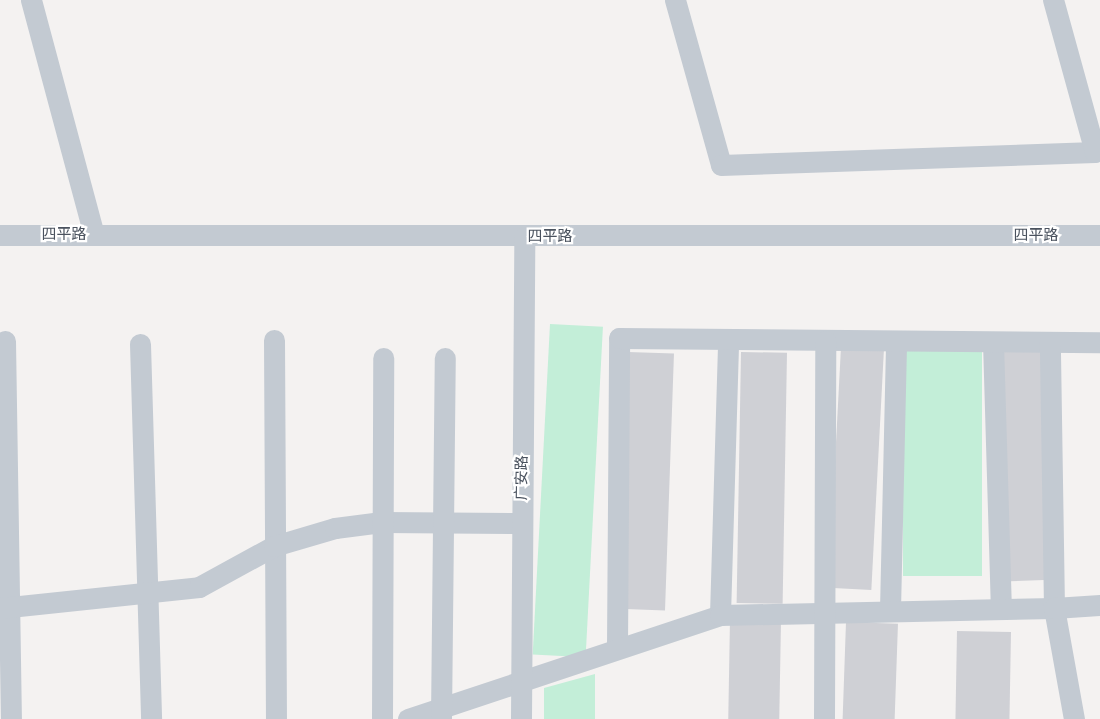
<!DOCTYPE html>
<html>
<head>
<meta charset="utf-8">
<style>
	body { margin:0 }
	#map { position:relative; width:1100px; height:719px; overflow:hidden; background:#f4f2f1; font-family:Rubik,"Noto Sans SC",sans-serif }
	div>[style] { position:absolute }
	.green>* { inset:0; background:#c3eed8; transform-origin:0 0 }
	.building>* { inset:0; background:#cfd0d5; transform-origin:0 0 }
	.minor>* { height:21px; margin:-10.5px; padding:0 10.5px; transform-origin:10.5px; border-radius:10.5px; background:#c3cad2 }
	span { translate:-50% -50%; white-space:nowrap; text-align:center; line-height:1.15; -webkit-text-stroke:4.5px #fff; paint-order:stroke }
	.street-label { font-size:15px; color:#4a525e }
</style>
</head>
<body>
<div id="map">
	<div class="green">
		<div style="left:550px;top:324px;width:53px;height:331px;rotate:3deg"></div>
		<div style="left:903px;top:348px;width:79px;height:228px"></div>
		<div style="clip-path:polygon(595px 674px,595px 719px,544px 719px,544px 688px)"></div>
	</div>
	<div class="building">
		<div style="left:841px;top:347px;width:43px;height:241px;rotate:3deg"></div>
		<div style="left:1043px;top:347px;width:233px;height:41px;rotate:88deg"></div>
		<div style="left:628px;top:352px;width:46px;height:257px;rotate:2deg"></div>
		<div style="left:741px;top:352px;width:46px;height:251px;rotate:1deg"></div>
		<div style="left:730px;top:619px;width:51px;height:100px;rotate:1deg"></div>
		<div style="left:846px;top:622px;width:52px;height:97px;rotate:2deg"></div>
		<div style="left:957px;top:631px;width:54px;height:88px;rotate:1deg"></div>
	</div>
	<div class="minor">
		<div style="left:31px;top:0;width:243px;rotate:75deg"></div>
		<div style="left:675px;top:0;width:171px;rotate:74.4deg"></div>
		<div style="left:721px;top:165px;width:374px;rotate:-2deg"></div>
		<div style="left:1095px;top:152px;width:158px;rotate:-105.4deg"></div>
		<div style="left:0;top:235px;width:1100px"></div>
		<div style="left:274px;top:340px;width:379px;rotate:89.7deg"></div>
		<div style="left:5px;top:341px;width:378px;rotate:89.1deg"></div>
		<div style="left:993px;top:342px;width:266px;rotate:88.3deg"></div>
		<div style="left:140px;top:344px;width:375px;rotate:88.3deg"></div>
		<div style="left:0;top:608px;width:200px;rotate:-6deg"></div>
		<div style="left:199px;top:587px;width:85px;rotate:-28.7deg"></div>
		<div style="left:274px;top:546px;width:64px;rotate:-16.4deg"></div>
		<div style="left:335px;top:528px;width:47px;rotate:-7.3deg"></div>
		<div style="left:382px;top:522px;width:139px;rotate:0.4deg"></div>
		<div style="left:890px;top:610px;width:269px;rotate:-88.7deg"></div>
		<div style="left:720px;top:615px;width:276px;rotate:-88.3deg"></div>
		<div style="left:617px;top:647px;width:309px;rotate:-89.6deg"></div>
		<div style="left:619px;top:338px;width:481px;rotate:0.5deg"></div>
		<div style="left:382px;top:719px;width:361px;rotate:-89.8deg"></div>
		<div style="left:408px;top:719px;width:329px;rotate:-18.4deg"></div>
		<div style="left:720px;top:615px;width:334px;rotate:-1.2deg"></div>
		<div style="left:1054px;top:608px;width:266px;rotate:-90.9deg"></div>
		<div style="left:441px;top:719px;width:361px;rotate:-89.4deg"></div>
		<div style="left:521px;top:719px;width:482px;rotate:-89.6deg"></div>
		<div style="left:824px;top:719px;width:378px;rotate:-89.8deg"></div>
		<div style="left:1074px;top:719px;width:113px;rotate:-100.2deg"></div>
		<div style="left:1054px;top:608px;width:46px;rotate:-3.7deg"></div>
	</div>
	<div class="street-label">
		<span style="left:64px;top:235px">四平路</span>
		<span style="left:1036px;top:236px">四平路</span>
		<span style="left:550px;top:237px">四平路</span>
		<span style="left:522px;top:478px;rotate:-89deg">广安路</span>
	</div>
</div>
</body>
</html>
